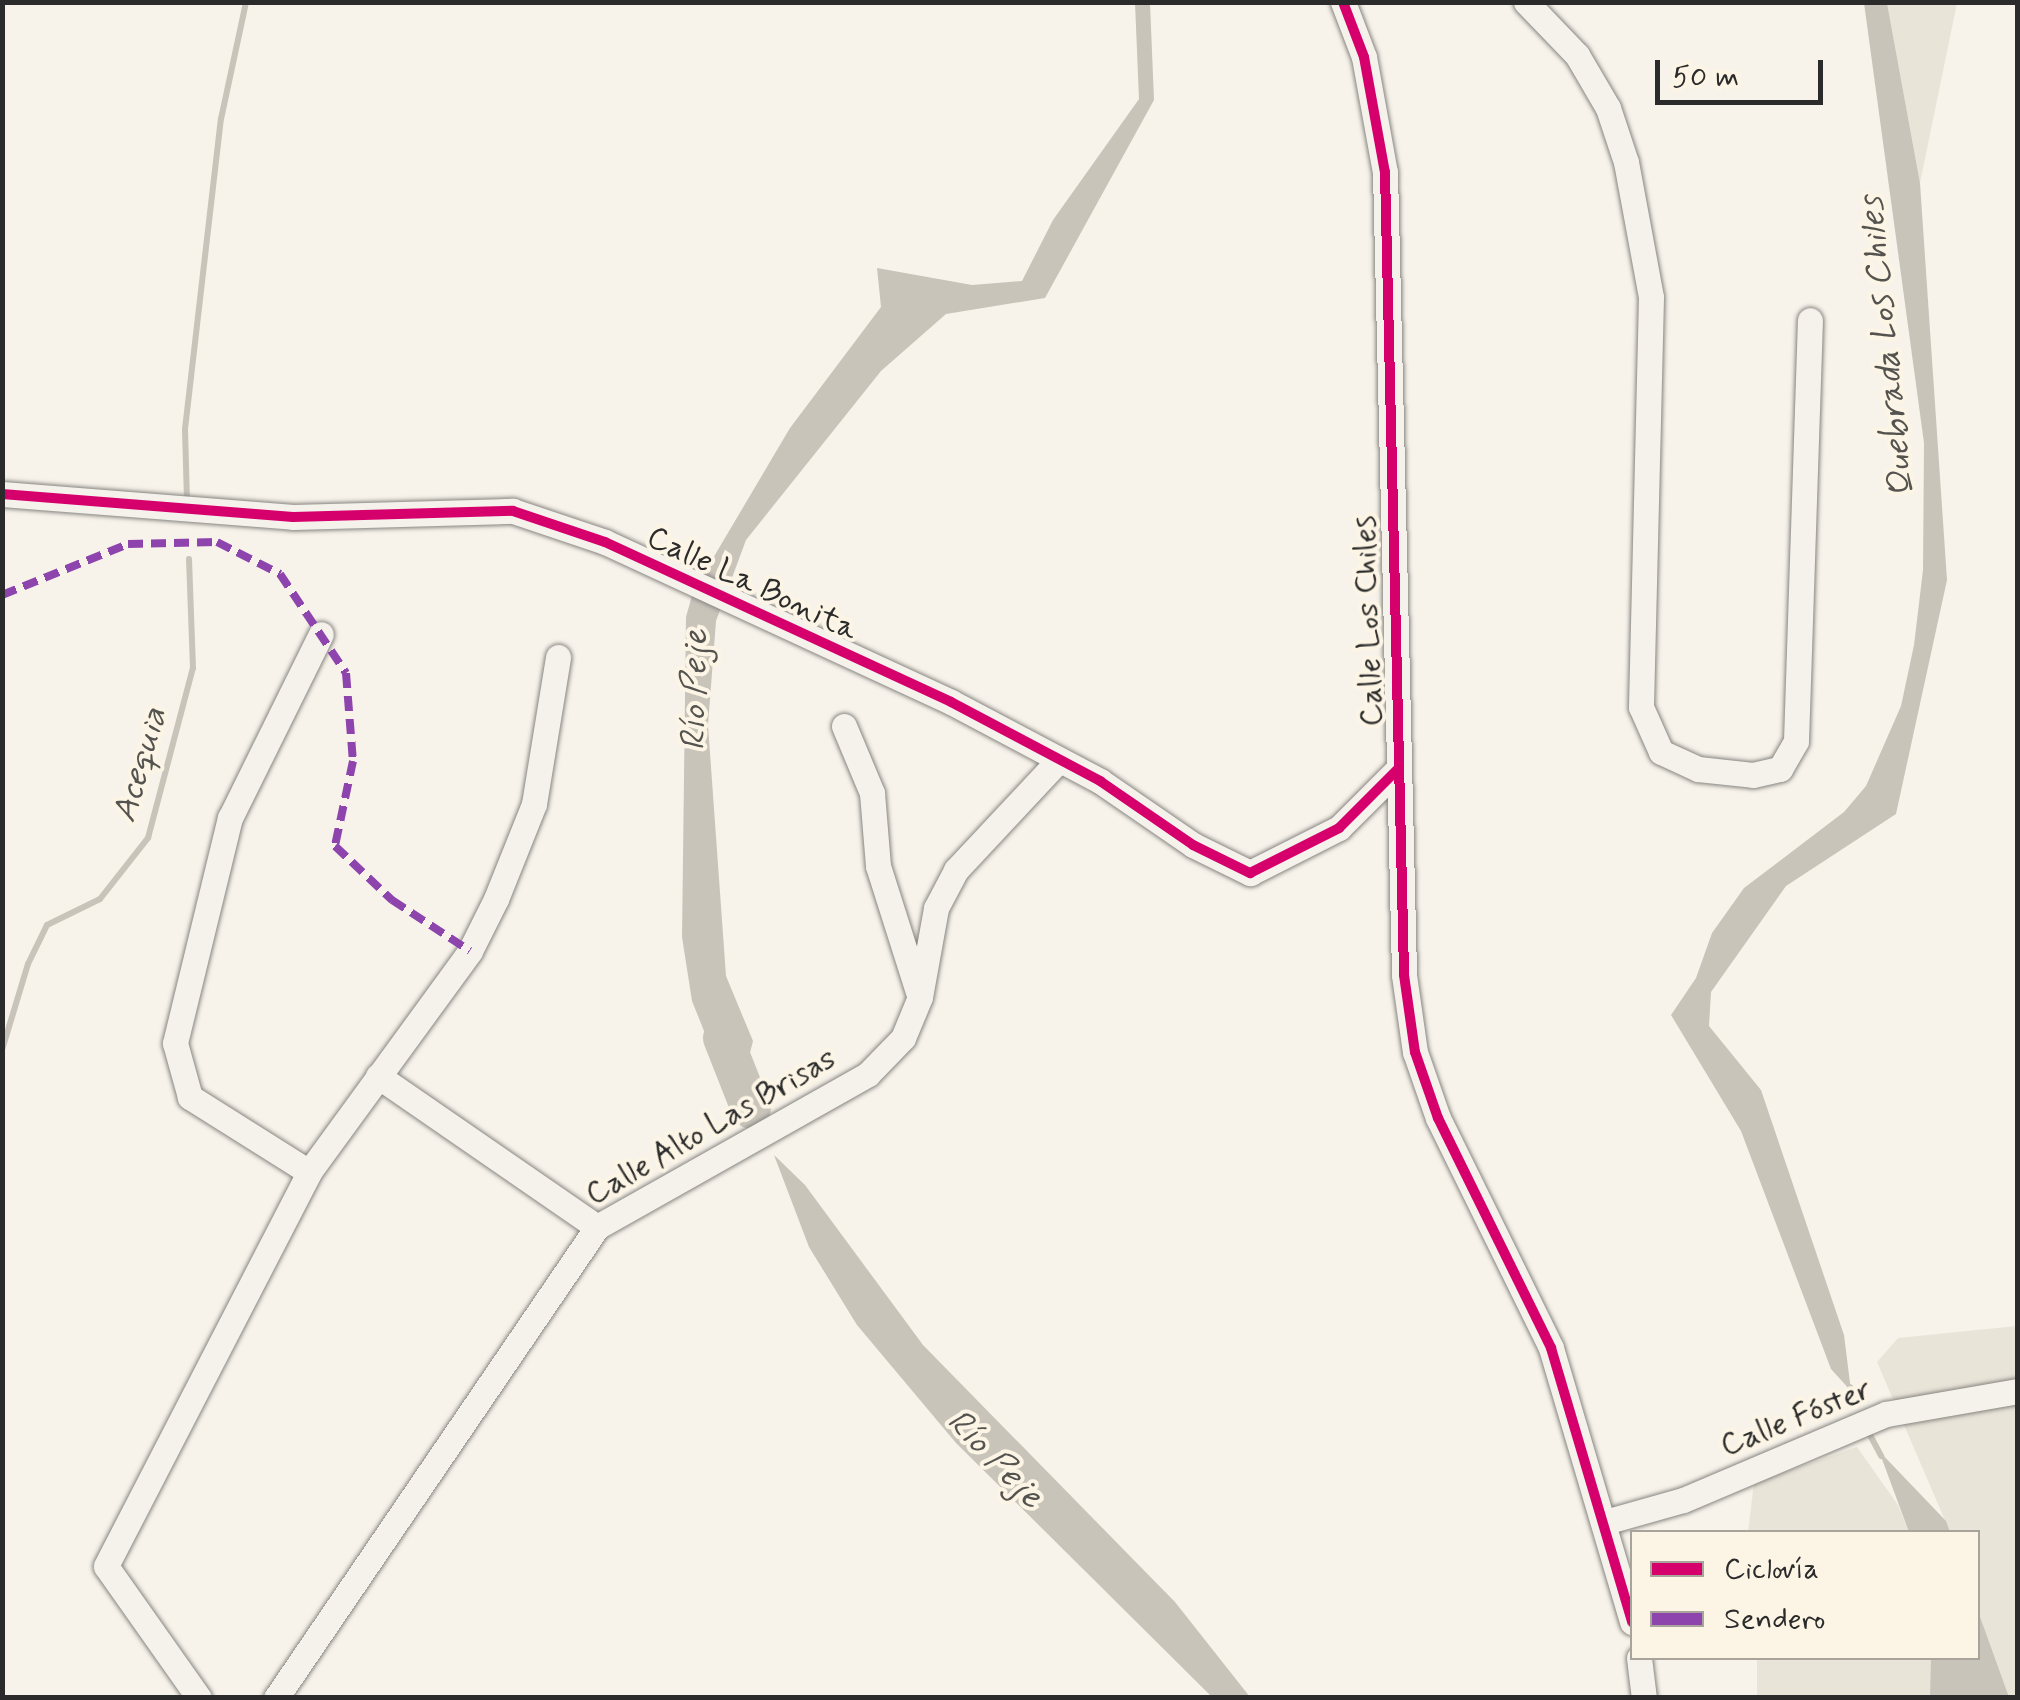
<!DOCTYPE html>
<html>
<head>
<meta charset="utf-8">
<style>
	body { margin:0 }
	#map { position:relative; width:2020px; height:1700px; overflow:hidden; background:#f7f3ea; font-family:Mynerve,sans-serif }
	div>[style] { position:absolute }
	.green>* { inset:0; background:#e9e4d8; transform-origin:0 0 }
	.water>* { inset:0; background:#c8c4ba }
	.stream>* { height:6px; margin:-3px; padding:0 3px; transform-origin:3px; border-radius:3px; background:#c8c4ba }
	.river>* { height:40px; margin:-20px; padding:0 20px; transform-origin:20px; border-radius:20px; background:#c8c4ba }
	.roads { filter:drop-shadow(0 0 2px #878581) drop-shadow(0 0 2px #878581) }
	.minor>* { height:25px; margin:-12.5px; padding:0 12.5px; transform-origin:12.5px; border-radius:12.5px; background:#f5f2ec }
	.quiet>* { height:8px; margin-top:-4px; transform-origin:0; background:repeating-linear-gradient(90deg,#8e44ad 0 15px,transparent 0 23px) }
	.cycleway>* { height:10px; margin:-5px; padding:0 5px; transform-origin:5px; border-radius:5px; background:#d6006c }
	span { translate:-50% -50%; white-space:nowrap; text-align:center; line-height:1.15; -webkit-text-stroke:8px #fcf5e5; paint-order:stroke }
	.street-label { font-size:32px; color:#2b2b2b }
	.water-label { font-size:35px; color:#545350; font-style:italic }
	.frame { position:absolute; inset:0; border:5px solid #2b2b2b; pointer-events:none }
	.legend { position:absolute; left:1630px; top:1530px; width:350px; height:130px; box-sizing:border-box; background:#fcf5e5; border:2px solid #a8a49b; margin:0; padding:12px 18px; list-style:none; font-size:30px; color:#2b2b2b }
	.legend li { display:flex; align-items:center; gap:20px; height:50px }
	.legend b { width:50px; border:2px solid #a8a49b }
	.scale { position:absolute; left:1655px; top:60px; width:168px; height:45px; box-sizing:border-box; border:5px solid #2b2b2b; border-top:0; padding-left:12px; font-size:30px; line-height:35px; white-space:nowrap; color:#2b2b2b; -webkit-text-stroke:8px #fcf5e5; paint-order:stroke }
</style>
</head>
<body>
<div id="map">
	<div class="green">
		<div style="clip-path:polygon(1887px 3px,1957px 3px,1920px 183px)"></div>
		<div style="clip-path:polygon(2017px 1326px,2017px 1697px,2009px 1697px,1978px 1611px,1978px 1532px,1950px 1532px,1877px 1362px,1898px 1338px)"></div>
		<div style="clip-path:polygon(1857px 1447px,1898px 1505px,1909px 1532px,1748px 1532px,1754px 1483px)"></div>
		<div style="left:1757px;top:1658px;width:174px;height:40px"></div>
	</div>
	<div class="water">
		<div style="clip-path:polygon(1135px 3px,1150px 3px,1154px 100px,1045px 298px,946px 314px,881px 371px,746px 540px,716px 621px,708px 725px,726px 976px,753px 1041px,741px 1088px,724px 1081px,692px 1001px,682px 937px,686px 617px,693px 592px,790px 428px,881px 307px,877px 268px,972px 285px,1022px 281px,1053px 220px,1139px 99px)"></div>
		<div style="clip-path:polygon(1864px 3px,1887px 3px,1920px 183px,1947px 580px,1896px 814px,1786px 886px,1711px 992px,1709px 1026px,1761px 1090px,1844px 1335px,1851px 1391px,1831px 1369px,1741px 1131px,1671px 1015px,1696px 978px,1712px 933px,1744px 888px,1844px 812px,1866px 786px,1901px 706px,1914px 645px,1923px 570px,1924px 443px)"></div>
		<div style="clip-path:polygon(774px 1155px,805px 1185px,923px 1345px,1175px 1602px,1250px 1697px,1212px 1697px,956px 1443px,857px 1325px,809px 1247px)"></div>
		<div style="clip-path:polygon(1879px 1451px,1946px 1521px,1950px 1532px,1909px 1532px)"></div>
		<div style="clip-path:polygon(1978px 1611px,2009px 1697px,1930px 1697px,1931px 1658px,1978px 1658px)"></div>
	</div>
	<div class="stream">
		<div style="left:187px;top:501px;width:72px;rotate:-91.6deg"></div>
		<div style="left:185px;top:429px;width:312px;rotate:-83.4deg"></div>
		<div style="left:221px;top:119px;width:120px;rotate:-77.9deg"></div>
		<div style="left:2px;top:1050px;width:90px;rotate:-73.2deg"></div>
		<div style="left:28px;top:964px;width:43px;rotate:-64deg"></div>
		<div style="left:47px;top:925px;width:59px;rotate:-26.1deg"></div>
		<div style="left:100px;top:899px;width:78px;rotate:-51.8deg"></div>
		<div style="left:148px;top:838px;width:176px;rotate:-75.2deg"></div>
		<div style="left:193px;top:668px;width:109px;rotate:-92.1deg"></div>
		<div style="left:1850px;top:1387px;width:19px;rotate:65deg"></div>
		<div style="left:1870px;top:1435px;width:24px;rotate:62deg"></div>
	</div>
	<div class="river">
		<div style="left:723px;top:1038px;width:76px;rotate:68.5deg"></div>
	</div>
	<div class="roads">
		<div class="minor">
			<div style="left:1343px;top:2px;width:59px;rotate:69.1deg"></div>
			<div style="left:1364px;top:57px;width:117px;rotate:79.7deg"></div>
			<div style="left:1385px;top:172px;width:803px;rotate:88.64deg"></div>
			<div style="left:1404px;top:975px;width:78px;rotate:81.9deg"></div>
			<div style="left:1415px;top:1052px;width:70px;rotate:70.8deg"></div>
			<div style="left:1438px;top:1118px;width:256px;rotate:63.8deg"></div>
			<div style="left:1551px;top:1348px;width:286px;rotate:73.5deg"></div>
			<div style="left:1526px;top:2px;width:74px;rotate:46.1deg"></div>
			<div style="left:1577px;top:55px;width:61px;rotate:59.7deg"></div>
			<div style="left:1608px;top:108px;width:57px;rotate:71.6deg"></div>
			<div style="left:1626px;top:162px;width:137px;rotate:79.5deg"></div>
			<div style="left:1651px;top:297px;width:410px;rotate:91.4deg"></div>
			<div style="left:1641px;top:707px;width:49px;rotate:66deg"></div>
			<div style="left:1661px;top:752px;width:41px;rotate:24.7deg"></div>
			<div style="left:1698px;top:769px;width:55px;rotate:6.2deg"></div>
			<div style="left:1753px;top:775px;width:28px;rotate:-13deg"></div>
			<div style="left:1780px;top:769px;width:32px;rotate:-60deg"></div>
			<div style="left:1796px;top:741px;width:421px;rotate:-88.1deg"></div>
			<div style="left:2px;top:494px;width:292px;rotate:4.5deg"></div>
			<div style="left:293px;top:517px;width:220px;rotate:-1.6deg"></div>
			<div style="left:513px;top:511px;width:97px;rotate:18.6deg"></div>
			<div style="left:605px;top:542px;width:381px;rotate:24.8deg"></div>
			<div style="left:951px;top:702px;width:169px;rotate:27.9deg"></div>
			<div style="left:1100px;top:781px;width:113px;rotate:34.5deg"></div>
			<div style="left:1193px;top:845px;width:64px;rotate:26.2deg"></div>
			<div style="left:1250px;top:873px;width:100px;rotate:-26.8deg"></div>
			<div style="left:1339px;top:828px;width:83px;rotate:-45deg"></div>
			<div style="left:844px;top:726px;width:73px;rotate:67.3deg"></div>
			<div style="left:872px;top:793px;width:73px;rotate:85.3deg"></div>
			<div style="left:878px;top:866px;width:132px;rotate:72.4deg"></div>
			<div style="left:378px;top:1076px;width:266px;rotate:34.6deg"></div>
			<div style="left:309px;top:1172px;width:141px;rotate:-147.8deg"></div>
			<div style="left:190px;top:1097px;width:56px;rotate:-105.5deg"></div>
			<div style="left:175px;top:1043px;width:232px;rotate:-76.3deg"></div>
			<div style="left:230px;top:818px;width:205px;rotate:-63.7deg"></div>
			<div style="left:1605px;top:1522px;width:81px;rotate:-15.8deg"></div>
			<div style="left:1683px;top:1500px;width:220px;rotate:-23deg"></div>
			<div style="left:1886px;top:1414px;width:134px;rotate:-9.9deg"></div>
			<div style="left:1639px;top:1658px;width:40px;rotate:82.9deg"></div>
			<div style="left:199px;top:1698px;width:161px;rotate:-125.2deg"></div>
			<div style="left:106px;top:1566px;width:443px;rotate:-62.7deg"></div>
			<div style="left:309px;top:1172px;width:273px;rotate:-53.9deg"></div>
			<div style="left:470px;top:951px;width:58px;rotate:-63.4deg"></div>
			<div style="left:496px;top:899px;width:102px;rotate:-68.2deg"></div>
			<div style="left:534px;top:804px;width:149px;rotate:-80.7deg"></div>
			<div style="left:276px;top:1698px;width:570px;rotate:-55.72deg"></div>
			<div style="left:597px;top:1227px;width:311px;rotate:-29.4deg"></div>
			<div style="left:868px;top:1074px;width:50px;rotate:-45.8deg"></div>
			<div style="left:903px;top:1038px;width:44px;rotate:-67.5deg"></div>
			<div style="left:920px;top:997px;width:90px;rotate:-79.8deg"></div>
			<div style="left:936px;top:908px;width:43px;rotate:-62.2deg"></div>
			<div style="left:956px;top:870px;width:148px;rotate:-46.9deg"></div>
		</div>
	</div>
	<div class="quiet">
		<div style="left:2px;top:595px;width:136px;rotate:-22deg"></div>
		<div style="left:128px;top:544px;width:89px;rotate:-1.3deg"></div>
		<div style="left:217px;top:542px;width:71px;rotate:26.9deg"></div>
		<div style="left:280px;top:574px;width:119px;rotate:56.3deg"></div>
		<div style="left:346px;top:673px;width:88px;rotate:85.5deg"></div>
		<div style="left:353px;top:761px;width:87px;rotate:102deg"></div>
		<div style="left:335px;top:846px;width:79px;rotate:43.5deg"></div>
		<div style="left:392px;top:900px;width:93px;rotate:33.2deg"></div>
	</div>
	<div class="cycleway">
		<div style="left:1343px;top:2px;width:59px;rotate:69.1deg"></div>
		<div style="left:1364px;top:57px;width:117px;rotate:79.7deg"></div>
		<div style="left:1385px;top:172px;width:803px;rotate:88.64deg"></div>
		<div style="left:1404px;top:975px;width:78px;rotate:81.9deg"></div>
		<div style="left:1415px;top:1052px;width:70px;rotate:70.8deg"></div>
		<div style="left:1438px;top:1118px;width:256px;rotate:63.8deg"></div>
		<div style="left:1551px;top:1348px;width:286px;rotate:73.5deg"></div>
		<div style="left:2px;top:494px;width:292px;rotate:4.5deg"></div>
		<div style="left:293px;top:517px;width:220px;rotate:-1.6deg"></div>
		<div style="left:513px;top:511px;width:97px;rotate:18.6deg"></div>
		<div style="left:605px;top:542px;width:381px;rotate:24.8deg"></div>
		<div style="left:951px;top:702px;width:169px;rotate:27.9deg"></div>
		<div style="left:1100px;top:781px;width:113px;rotate:34.5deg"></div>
		<div style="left:1193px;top:845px;width:64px;rotate:26.2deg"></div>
		<div style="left:1250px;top:873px;width:100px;rotate:-26.8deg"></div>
		<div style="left:1339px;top:828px;width:83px;rotate:-45deg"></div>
	</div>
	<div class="street-label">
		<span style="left:752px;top:584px;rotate:25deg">Calle La Bonita</span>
		<span style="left:1369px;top:621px;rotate:-92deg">Calle Los Chiles</span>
		<span style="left:711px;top:1127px;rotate:-30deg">Calle Alto Las Brisas</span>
		<span style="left:1796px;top:1418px;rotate:-22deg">Calle Fóster</span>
	</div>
	<div class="water-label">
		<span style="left:1887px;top:347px;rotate:-96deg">Quebrada Los Chiles</span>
		<span style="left:695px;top:690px;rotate:-89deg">Río Peje</span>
		<span style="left:140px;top:765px;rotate:-74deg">Acequia</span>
		<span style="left:995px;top:1459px;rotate:46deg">Río Peje</span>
	</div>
	<div class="frame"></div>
	<ul class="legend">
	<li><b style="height:12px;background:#d6006c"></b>Ciclovía</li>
	<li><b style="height:12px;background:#8e44ad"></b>Sendero</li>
	</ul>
	<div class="scale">50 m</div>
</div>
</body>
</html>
